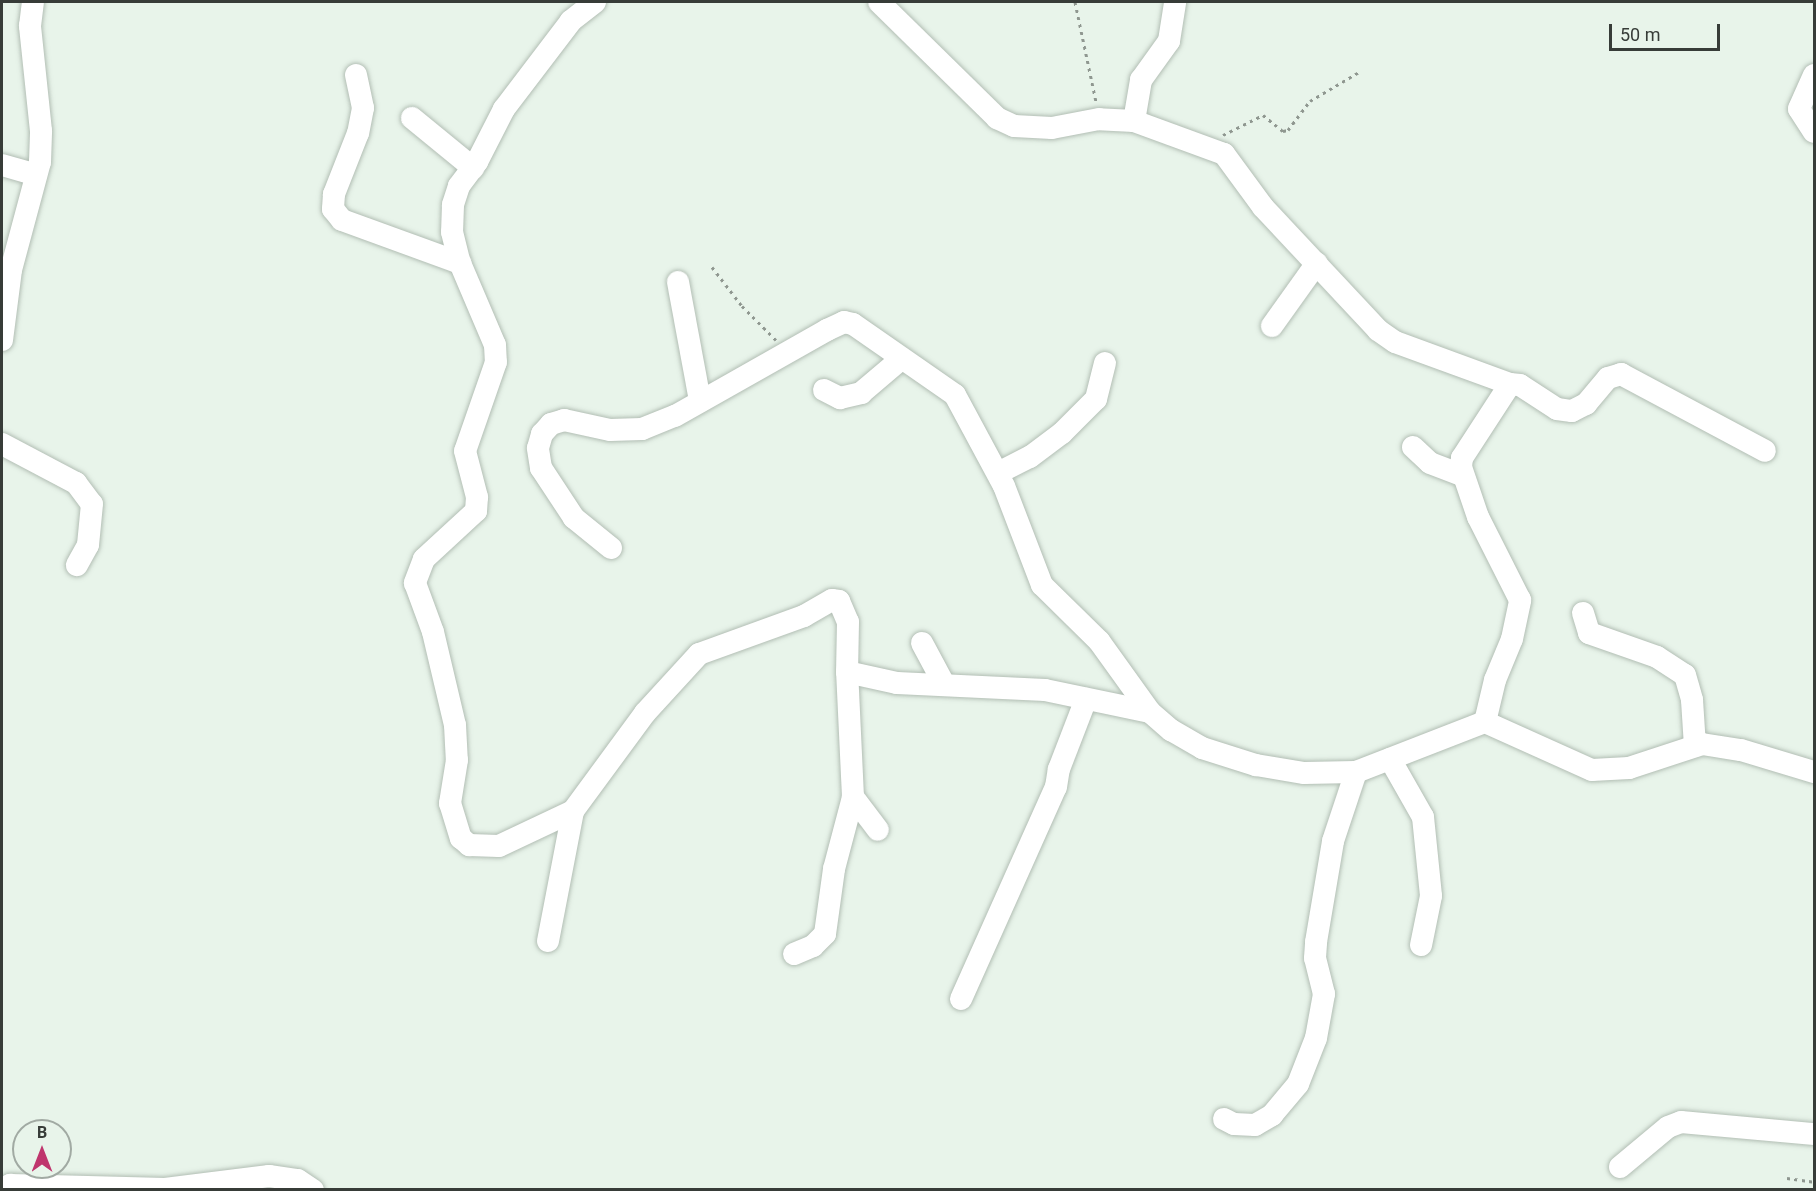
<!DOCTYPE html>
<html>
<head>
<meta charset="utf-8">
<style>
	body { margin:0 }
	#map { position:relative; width:1816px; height:1191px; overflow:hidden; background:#e8f4ea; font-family:Roboto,sans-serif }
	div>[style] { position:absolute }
	.path>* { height:3px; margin-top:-1.5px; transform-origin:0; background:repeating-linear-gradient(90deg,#8f9790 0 3px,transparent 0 7.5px) }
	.roads { filter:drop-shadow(0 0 2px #b2beb4) drop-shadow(0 0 2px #b2beb4) }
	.minor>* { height:22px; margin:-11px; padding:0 11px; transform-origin:11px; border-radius:11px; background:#fff }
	span { translate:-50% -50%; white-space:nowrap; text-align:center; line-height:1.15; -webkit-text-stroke:6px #e8f4ea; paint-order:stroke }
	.frame { position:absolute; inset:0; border:3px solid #373c38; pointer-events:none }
	.north { position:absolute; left:12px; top:1119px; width:60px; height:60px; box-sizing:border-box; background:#e8f4ea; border:2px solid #a1aaa3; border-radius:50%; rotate:0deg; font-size:16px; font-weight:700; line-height:24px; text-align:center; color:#373c38 }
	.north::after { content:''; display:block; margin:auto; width:21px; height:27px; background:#bf356d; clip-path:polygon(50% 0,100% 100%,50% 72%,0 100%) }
	.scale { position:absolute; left:1609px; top:24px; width:111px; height:27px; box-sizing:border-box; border:3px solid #373c38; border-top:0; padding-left:8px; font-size:18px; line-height:21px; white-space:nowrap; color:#373c38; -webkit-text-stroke:4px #e8f4ea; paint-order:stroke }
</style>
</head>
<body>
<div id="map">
	<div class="path">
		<div style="left:1075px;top:2px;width:102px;rotate:78.1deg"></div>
		<div style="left:1223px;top:135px;width:45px;rotate:-26.6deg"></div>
		<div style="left:1263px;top:115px;width:26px;rotate:39deg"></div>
		<div style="left:1283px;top:131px;width:5px;rotate:-11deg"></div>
		<div style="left:1288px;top:130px;width:36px;rotate:-53deg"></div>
		<div style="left:1310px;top:101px;width:57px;rotate:-30.6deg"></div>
		<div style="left:712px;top:267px;width:49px;rotate:52.4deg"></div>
		<div style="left:742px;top:306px;width:48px;rotate:45deg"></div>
		<div style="left:1787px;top:1178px;width:27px;rotate:8deg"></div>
	</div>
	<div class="roads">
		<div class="minor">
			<div style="left:595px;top:2px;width:31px;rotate:142deg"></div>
			<div style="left:571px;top:21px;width:111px;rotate:127.3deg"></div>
			<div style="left:504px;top:109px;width:59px;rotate:117deg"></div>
			<div style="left:477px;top:162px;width:30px;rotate:127deg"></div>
			<div style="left:459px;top:186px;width:20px;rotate:108deg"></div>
			<div style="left:453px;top:205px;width:27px;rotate:92deg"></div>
			<div style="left:452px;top:232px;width:32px;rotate:76deg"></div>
			<div style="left:460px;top:263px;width:89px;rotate:66.9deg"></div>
			<div style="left:495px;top:345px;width:17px;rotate:87deg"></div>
			<div style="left:496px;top:362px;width:94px;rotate:109.2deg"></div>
			<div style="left:465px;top:451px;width:48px;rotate:75.4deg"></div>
			<div style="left:477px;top:497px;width:14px;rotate:94deg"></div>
			<div style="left:476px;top:511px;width:71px;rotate:137.3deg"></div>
			<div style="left:424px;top:559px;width:26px;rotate:111deg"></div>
			<div style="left:415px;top:583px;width:52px;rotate:69.8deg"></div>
			<div style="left:433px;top:632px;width:96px;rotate:76.7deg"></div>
			<div style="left:455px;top:725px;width:35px;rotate:87deg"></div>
			<div style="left:457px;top:760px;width:44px;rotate:99.2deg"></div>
			<div style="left:450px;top:803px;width:37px;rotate:73deg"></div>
			<div style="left:461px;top:838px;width:11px;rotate:41deg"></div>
			<div style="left:469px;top:845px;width:30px;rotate:2deg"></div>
			<div style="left:499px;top:846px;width:82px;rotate:-25.3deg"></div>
			<div style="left:573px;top:811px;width:122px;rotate:-53.7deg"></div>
			<div style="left:645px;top:713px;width:80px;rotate:-47.5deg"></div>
			<div style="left:699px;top:654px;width:112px;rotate:-19.9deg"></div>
			<div style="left:804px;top:616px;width:32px;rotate:-30deg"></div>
			<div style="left:832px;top:600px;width:7px;rotate:8deg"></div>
			<div style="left:839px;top:601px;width:23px;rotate:67deg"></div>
			<div style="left:848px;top:622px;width:50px;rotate:91.1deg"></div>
			<div style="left:847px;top:672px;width:51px;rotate:12.4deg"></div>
			<div style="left:897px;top:683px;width:148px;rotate:2.7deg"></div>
			<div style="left:1045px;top:690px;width:107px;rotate:11.8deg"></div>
			<div style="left:356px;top:75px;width:34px;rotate:78deg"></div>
			<div style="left:363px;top:108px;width:25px;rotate:101deg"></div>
			<div style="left:358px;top:133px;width:66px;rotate:111.5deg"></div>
			<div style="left:334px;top:194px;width:15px;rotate:94deg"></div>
			<div style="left:333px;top:209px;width:14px;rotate:51deg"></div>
			<div style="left:342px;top:220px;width:126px;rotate:20deg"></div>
			<div style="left:1814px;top:75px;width:37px;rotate:114deg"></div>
			<div style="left:1799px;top:109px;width:27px;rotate:57deg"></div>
			<div style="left:412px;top:118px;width:79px;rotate:39.3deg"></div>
			<div style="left:1134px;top:121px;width:42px;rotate:-80.3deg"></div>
			<div style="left:1141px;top:80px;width:48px;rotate:-54.3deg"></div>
			<div style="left:1169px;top:41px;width:39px;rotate:-81deg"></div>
			<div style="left:2px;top:165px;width:35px;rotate:16deg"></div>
			<div style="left:678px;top:282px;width:121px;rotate:79.5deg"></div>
			<div style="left:1272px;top:326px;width:77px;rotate:-54.5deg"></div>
			<div style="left:2px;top:340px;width:71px;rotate:-82.7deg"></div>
			<div style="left:11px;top:270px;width:112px;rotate:-75deg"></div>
			<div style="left:40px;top:162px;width:31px;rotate:-88deg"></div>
			<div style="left:41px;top:131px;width:106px;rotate:-96deg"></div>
			<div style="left:30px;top:26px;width:24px;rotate:-83deg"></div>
			<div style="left:1510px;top:384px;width:10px;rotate:6deg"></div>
			<div style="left:1520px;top:385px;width:44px;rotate:33deg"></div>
			<div style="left:1557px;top:409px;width:15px;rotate:8deg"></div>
			<div style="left:1572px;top:411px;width:16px;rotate:-27deg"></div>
			<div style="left:1586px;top:404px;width:34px;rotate:-50deg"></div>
			<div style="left:1608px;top:378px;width:14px;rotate:-17deg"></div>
			<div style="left:1621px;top:374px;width:163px;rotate:28.1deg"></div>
			<div style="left:824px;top:390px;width:18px;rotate:27deg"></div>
			<div style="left:840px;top:398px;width:22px;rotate:-13deg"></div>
			<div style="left:861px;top:393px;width:52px;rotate:-40.4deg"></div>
			<div style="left:2px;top:444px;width:84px;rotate:27.8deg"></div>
			<div style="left:76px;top:483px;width:26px;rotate:53deg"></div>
			<div style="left:92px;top:504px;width:41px;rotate:95.6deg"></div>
			<div style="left:88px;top:545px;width:23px;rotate:119deg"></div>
			<div style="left:1413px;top:447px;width:23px;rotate:43deg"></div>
			<div style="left:1430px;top:463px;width:33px;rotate:21deg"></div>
			<div style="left:998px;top:473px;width:36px;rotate:-27deg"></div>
			<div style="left:1030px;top:457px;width:40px;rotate:-37deg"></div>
			<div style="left:1062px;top:433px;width:48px;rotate:-45deg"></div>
			<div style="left:1096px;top:399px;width:37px;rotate:-76deg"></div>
			<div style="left:611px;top:548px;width:48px;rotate:-141deg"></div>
			<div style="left:574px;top:518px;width:60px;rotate:-123.4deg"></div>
			<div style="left:541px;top:468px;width:20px;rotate:-99deg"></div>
			<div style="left:538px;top:448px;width:15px;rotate:-74deg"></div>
			<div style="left:542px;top:434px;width:13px;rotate:-48deg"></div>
			<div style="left:551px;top:424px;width:14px;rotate:-17deg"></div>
			<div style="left:564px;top:420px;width:47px;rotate:12.3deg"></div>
			<div style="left:610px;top:430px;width:32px;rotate:-2deg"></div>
			<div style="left:642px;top:429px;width:35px;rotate:-22deg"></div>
			<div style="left:675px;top:416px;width:175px;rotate:-29.5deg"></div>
			<div style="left:827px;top:330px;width:19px;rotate:-25deg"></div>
			<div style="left:844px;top:322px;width:9px;rotate:13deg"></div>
			<div style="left:853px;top:324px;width:124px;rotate:34.8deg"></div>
			<div style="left:955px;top:395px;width:103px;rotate:61.7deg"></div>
			<div style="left:1004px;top:486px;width:106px;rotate:69deg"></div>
			<div style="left:1042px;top:585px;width:80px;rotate:44.5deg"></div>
			<div style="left:1099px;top:641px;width:87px;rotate:54.3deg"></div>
			<div style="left:1150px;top:712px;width:28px;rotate:41deg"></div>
			<div style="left:1171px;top:730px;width:36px;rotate:30deg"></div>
			<div style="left:1202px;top:748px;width:57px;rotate:17.5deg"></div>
			<div style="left:1256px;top:765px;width:49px;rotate:9.5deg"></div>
			<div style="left:1304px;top:773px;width:52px;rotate:-1.1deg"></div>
			<div style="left:1356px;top:772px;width:138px;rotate:-21.2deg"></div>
			<div style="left:1485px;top:722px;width:43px;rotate:-76.6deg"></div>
			<div style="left:1495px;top:680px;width:44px;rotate:-67.5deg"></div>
			<div style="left:1512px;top:639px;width:40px;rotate:-78deg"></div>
			<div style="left:1520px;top:600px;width:93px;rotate:-116.8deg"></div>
			<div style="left:1478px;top:517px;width:53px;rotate:-108.8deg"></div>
			<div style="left:1461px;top:467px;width:9px;rotate:-84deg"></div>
			<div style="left:1462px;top:458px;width:88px;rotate:-57deg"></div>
			<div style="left:1510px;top:384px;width:122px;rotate:-159.9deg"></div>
			<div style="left:1395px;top:342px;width:21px;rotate:-145deg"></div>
			<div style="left:1378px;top:330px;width:168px;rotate:-133.1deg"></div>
			<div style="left:1263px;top:207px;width:66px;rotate:-126.3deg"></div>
			<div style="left:1224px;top:154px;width:96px;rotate:-159.9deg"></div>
			<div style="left:1134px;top:121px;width:35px;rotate:-177deg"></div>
			<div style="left:1099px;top:119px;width:48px;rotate:169.2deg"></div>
			<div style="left:1052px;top:128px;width:38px;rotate:-177deg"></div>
			<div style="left:1014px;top:126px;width:19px;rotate:-155deg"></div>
			<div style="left:997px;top:118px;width:165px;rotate:-135.5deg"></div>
			<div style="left:1583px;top:613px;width:21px;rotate:73deg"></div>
			<div style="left:1589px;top:633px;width:72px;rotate:19.4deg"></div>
			<div style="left:1657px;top:657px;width:33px;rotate:33deg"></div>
			<div style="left:1685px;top:675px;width:26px;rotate:74deg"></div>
			<div style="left:1692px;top:700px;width:46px;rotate:86.3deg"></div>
			<div style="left:922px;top:643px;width:47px;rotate:61.8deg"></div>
			<div style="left:1485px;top:722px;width:117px;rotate:24.2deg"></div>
			<div style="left:1592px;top:770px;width:37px;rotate:-3deg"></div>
			<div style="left:1629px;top:768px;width:77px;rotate:-18.2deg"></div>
			<div style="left:1702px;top:744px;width:39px;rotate:9deg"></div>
			<div style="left:1741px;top:750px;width:76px;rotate:16.8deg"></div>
			<div style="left:1390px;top:759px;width:67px;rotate:60.4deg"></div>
			<div style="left:1423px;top:817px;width:79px;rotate:84.2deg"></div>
			<div style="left:1431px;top:896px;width:50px;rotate:101.5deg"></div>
			<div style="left:853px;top:797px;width:41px;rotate:52.9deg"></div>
			<div style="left:548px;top:941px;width:132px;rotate:-79.1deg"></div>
			<div style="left:794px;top:954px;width:21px;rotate:-23deg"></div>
			<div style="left:813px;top:946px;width:17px;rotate:-45deg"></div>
			<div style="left:825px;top:934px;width:66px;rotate:-82.1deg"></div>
			<div style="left:834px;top:869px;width:74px;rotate:-75.2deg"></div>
			<div style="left:853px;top:797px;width:125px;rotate:-92.7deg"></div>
			<div style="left:961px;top:999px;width:232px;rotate:-65.9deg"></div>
			<div style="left:1056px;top:787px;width:18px;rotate:-81deg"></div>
			<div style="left:1059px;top:769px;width:75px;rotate:-68.9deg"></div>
			<div style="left:1224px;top:1119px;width:11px;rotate:27deg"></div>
			<div style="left:1234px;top:1124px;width:21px;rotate:3deg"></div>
			<div style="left:1255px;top:1125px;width:20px;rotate:-30deg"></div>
			<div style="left:1272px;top:1115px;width:40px;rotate:-50deg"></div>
			<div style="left:1298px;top:1084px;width:49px;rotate:-68.6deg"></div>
			<div style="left:1316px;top:1038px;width:45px;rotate:-79.7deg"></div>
			<div style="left:1324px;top:994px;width:37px;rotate:-104deg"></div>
			<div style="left:1315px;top:958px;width:16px;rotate:-86deg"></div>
			<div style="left:1316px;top:942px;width:102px;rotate:-80.4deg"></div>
			<div style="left:1333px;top:841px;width:73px;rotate:-71.6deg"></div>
			<div style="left:1620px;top:1167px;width:62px;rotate:-39.8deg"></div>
			<div style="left:1668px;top:1127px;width:14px;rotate:-21deg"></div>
			<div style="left:1681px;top:1122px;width:134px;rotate:5.2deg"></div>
			<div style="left:3px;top:1190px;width:9px;rotate:-36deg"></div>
			<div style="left:10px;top:1185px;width:155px;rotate:1.5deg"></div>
			<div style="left:165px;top:1189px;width:105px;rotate:-7.1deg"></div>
			<div style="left:269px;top:1176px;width:29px;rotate:8deg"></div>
			<div style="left:298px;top:1180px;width:18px;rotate:34deg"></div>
		</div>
	</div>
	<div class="frame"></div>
	<div class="north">B</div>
	<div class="scale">50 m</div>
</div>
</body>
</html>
